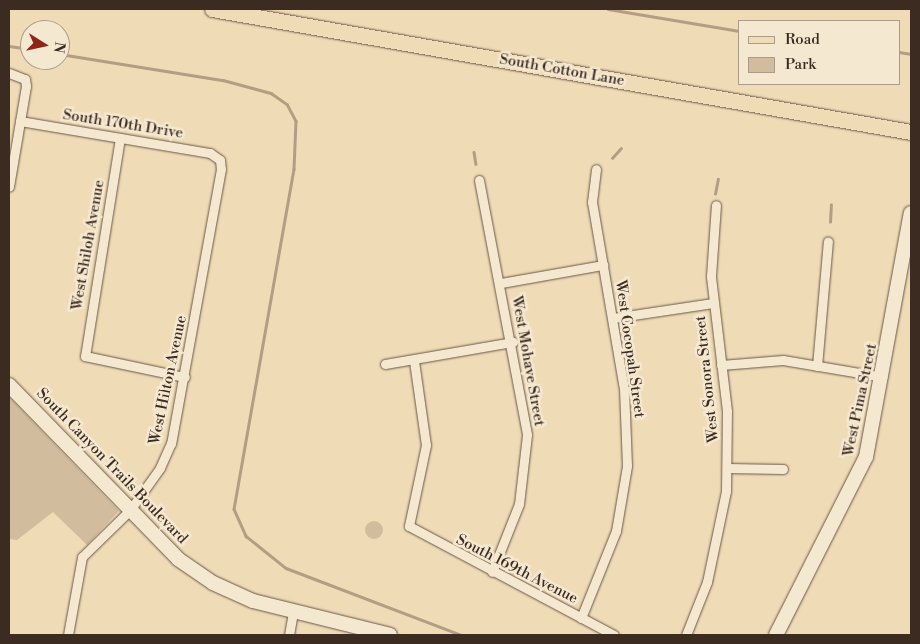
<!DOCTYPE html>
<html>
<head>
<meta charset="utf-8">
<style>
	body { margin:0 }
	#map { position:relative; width:920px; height:644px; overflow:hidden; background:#efdbb6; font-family:"Libre Bodoni",serif }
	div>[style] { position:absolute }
	.green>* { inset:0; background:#d1bd9d }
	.round { border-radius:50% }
	.stream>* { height:2.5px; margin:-1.25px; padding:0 1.25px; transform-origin:1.25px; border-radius:1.25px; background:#b29f83 }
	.roads { filter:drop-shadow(0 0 1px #695746) drop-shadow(0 0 1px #695746) }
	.street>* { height:9px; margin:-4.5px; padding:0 4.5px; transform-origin:4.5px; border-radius:4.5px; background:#f5e8d0 }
	.secondary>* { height:14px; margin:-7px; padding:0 7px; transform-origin:7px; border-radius:7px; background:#f5e8d0 }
	.primary>* { height:15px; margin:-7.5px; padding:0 7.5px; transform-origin:7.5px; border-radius:7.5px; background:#efdbb6 }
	span { translate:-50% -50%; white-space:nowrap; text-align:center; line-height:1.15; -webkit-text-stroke:5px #f5e8d0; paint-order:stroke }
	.street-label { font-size:15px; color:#3c2b21 }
	.frame { position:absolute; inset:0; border:10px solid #3c2b21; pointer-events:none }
	.legend { position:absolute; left:738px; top:20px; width:162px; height:65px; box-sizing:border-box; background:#f5e8d0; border:1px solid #ab9c8a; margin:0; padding:6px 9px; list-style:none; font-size:15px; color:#3c2b21 }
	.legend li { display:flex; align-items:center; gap:10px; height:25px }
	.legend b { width:25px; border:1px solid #ab9c8a }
	.north { position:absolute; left:20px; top:20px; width:50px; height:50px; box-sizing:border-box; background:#f5e8d0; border:1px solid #ab9c8a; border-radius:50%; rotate:100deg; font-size:14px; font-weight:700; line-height:20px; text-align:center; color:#3c2b21 }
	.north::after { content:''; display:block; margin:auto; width:18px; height:22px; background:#8f2418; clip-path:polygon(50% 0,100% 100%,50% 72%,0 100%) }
</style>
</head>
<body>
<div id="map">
	<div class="green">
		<div style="clip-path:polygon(9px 397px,119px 511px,87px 545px,53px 512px,17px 540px,9px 539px)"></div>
		<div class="round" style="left:365px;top:521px;width:18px;height:18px"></div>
	</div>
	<div class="stream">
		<div style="left:608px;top:9px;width:133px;rotate:9.5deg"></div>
		<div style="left:9px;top:46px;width:21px;rotate:8deg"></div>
		<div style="left:899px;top:52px;width:12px;rotate:9deg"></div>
		<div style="left:60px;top:54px;width:165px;rotate:9.1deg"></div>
		<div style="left:223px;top:80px;width:50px;rotate:15.2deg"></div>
		<div style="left:271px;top:93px;width:19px;rotate:35deg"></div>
		<div style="left:287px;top:104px;width:19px;rotate:62deg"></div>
		<div style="left:296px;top:121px;width:48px;rotate:92.4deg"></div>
		<div style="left:294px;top:169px;width:345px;rotate:100deg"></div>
		<div style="left:234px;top:509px;width:30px;rotate:66deg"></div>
		<div style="left:246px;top:536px;width:51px;rotate:38.7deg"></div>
		<div style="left:286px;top:568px;width:187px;rotate:20.9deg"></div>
		<div style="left:474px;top:152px;width:12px;rotate:81deg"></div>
		<div style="left:612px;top:158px;width:13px;rotate:-48deg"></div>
		<div style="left:715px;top:194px;width:15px;rotate:-79deg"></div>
		<div style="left:830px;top:222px;width:17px;rotate:-87deg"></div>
	</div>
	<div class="roads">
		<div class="street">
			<div style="left:9px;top:73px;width:17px;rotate:21deg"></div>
			<div style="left:25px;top:79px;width:7px;rotate:82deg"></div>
			<div style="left:26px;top:86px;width:102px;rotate:99.6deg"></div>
			<div style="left:20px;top:121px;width:193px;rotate:9.6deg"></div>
			<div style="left:210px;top:153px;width:12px;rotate:35deg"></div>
			<div style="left:220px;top:160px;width:9px;rotate:84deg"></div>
			<div style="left:221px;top:169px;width:279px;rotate:100.3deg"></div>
			<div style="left:171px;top:443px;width:27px;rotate:114deg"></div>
			<div style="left:160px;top:468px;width:52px;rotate:125.5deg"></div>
			<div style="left:130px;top:510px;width:67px;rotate:135.6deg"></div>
			<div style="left:82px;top:557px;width:79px;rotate:100.2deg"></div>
			<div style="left:120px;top:138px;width:221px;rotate:99.1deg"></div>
			<div style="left:85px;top:356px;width:102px;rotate:11.9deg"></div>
			<div style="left:479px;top:180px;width:259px;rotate:79.3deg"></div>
			<div style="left:527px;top:435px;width:69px;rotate:96.6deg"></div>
			<div style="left:519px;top:504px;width:73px;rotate:111.7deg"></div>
			<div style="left:501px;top:283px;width:104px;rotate:-10deg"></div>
			<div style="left:613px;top:318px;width:101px;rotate:-8.5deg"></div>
			<div style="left:414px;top:361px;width:85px;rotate:81.9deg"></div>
			<div style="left:426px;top:445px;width:83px;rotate:101.9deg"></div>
			<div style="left:409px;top:526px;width:232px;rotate:28deg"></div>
			<div style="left:385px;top:364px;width:130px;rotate:-9.8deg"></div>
			<div style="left:721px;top:365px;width:62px;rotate:-4.6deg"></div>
			<div style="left:783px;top:360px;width:101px;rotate:9.6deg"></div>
			<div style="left:817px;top:366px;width:125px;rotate:-85deg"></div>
			<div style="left:727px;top:468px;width:56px;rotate:1deg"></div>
			<div style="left:581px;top:618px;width:94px;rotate:-68.1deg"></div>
			<div style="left:616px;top:531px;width:66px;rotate:-80.4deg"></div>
			<div style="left:627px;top:466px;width:77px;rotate:-92.2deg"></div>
			<div style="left:624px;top:389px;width:190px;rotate:-99.7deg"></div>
			<div style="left:592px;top:202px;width:33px;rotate:-83deg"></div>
			<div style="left:289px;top:635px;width:22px;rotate:-80deg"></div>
			<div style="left:686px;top:635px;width:57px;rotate:-68.4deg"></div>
			<div style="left:707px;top:582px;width:93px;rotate:-78.2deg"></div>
			<div style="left:726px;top:491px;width:80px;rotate:-89.3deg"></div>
			<div style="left:727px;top:411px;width:136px;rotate:-96.8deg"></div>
			<div style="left:711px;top:276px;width:71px;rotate:-86deg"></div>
		</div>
		<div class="secondary">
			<div style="left:9px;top:385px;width:243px;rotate:45.8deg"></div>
			<div style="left:178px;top:559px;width:42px;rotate:34.4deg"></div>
			<div style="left:213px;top:583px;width:44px;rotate:24.2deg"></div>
			<div style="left:253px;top:601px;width:141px;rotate:13.9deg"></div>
			<div style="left:776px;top:635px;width:199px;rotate:-63.2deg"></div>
			<div style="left:866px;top:457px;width:248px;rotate:-79.6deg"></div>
		</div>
		<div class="primary">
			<div style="left:212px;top:9px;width:710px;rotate:9.98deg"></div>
		</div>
	</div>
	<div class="street-label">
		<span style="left:562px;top:70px;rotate:10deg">South Cotton Lane</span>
		<span style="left:123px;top:124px;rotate:9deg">South 170th Drive</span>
		<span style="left:88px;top:245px;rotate:-80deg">West Shiloh Avenue</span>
		<span style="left:630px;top:349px;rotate:82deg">West Cocopah Street</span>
		<span style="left:528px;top:361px;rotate:80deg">West Mohave Street</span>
		<span style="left:707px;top:379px;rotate:-96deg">West Sonora Street</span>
		<span style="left:168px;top:380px;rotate:-78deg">West Hilton Avenue</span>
		<span style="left:860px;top:400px;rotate:-78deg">West Pima Street</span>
		<span style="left:112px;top:466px;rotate:46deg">South Canyon Trails Boulevard</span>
		<span style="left:517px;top:569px;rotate:27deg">South 169th Avenue</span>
	</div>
	<div class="frame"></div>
	<ul class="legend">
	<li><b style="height:6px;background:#efdbb6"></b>Road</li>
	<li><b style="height:14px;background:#d1bd9d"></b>Park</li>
	</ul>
	<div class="north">N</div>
</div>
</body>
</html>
